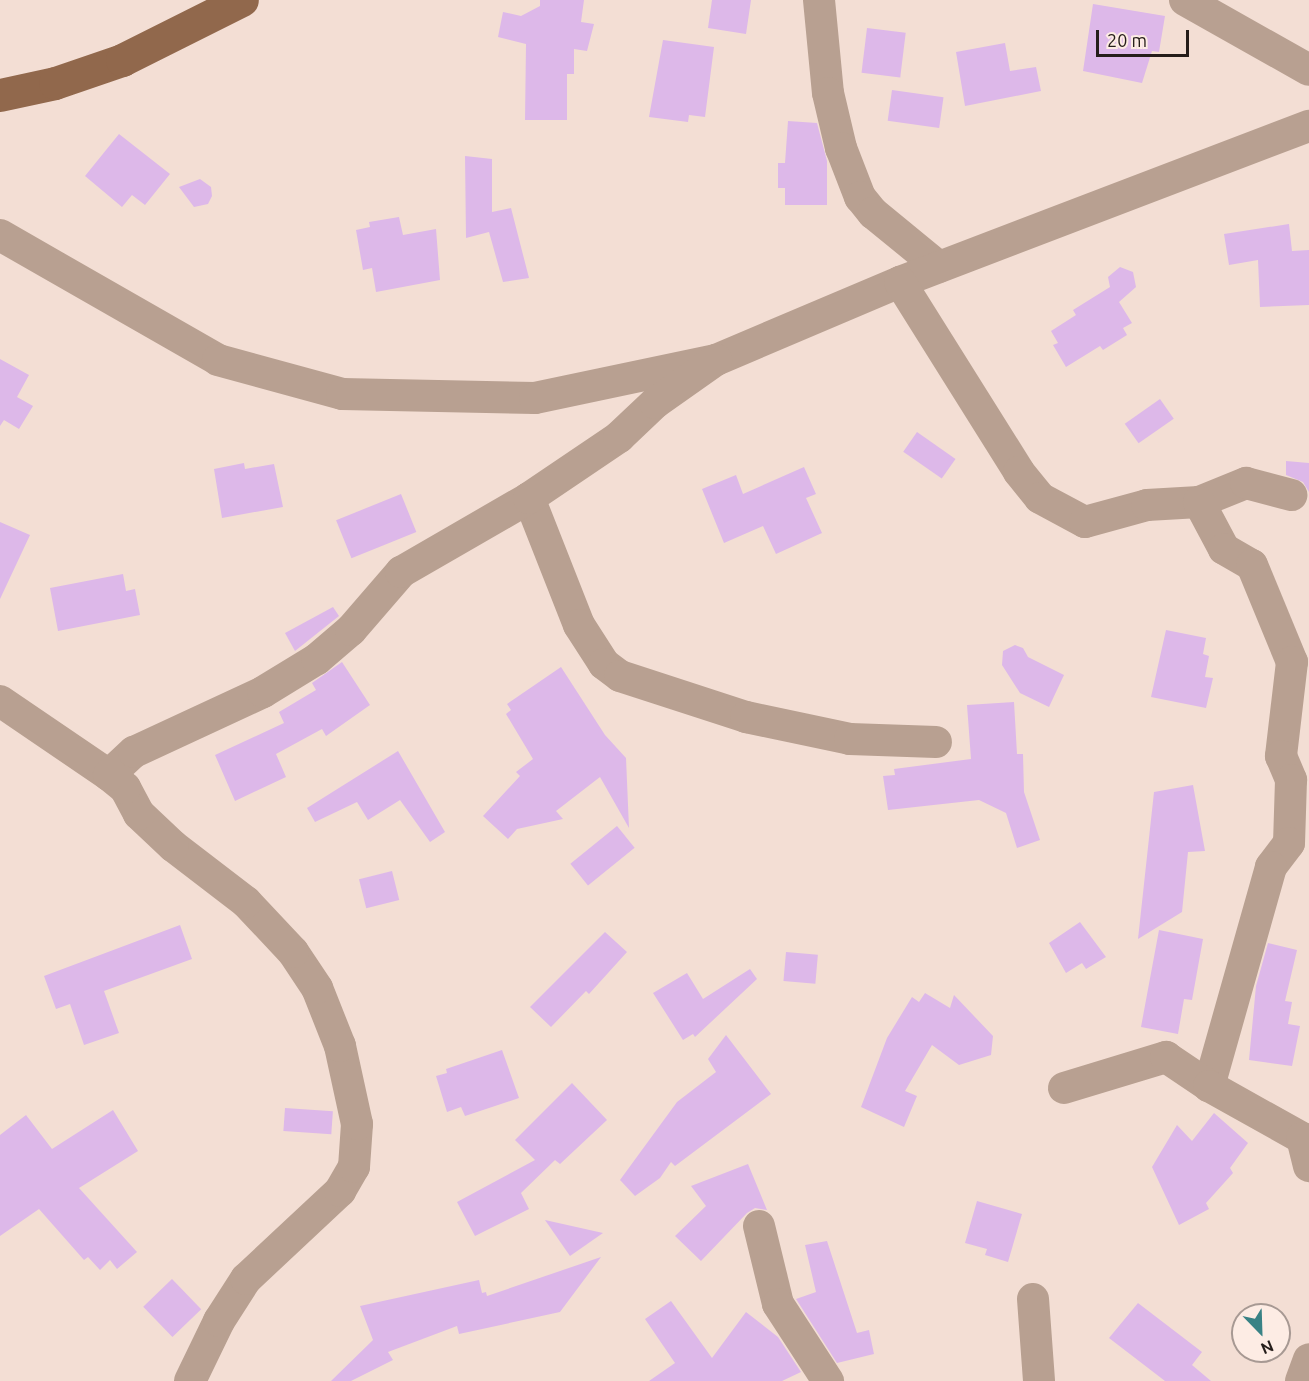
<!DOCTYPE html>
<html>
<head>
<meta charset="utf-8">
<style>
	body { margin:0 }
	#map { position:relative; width:1309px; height:1381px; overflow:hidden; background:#f3ded4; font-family:Ubuntu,sans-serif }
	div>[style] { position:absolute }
	.building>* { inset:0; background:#ddb8e9; transform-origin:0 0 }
	.minor>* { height:32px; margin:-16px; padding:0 16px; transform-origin:16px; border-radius:16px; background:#b8a091 }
	.major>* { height:33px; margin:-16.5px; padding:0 16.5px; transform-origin:16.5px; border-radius:16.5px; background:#91684c }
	span { translate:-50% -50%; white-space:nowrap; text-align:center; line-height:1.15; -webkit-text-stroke:4.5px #fdece4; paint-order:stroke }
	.north { position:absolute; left:1231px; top:1303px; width:60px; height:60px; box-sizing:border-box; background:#fdece4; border:2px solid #a79993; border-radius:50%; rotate:157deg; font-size:16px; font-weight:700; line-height:24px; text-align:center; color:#251d1a }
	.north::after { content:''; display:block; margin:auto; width:21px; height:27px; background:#398285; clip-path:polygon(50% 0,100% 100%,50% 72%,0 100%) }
	.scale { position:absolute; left:1096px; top:30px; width:93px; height:27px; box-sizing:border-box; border:3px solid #251d1a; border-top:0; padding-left:8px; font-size:18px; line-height:21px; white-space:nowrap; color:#251d1a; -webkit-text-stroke:4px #fdece4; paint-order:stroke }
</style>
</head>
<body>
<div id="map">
	<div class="building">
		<div style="clip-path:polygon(540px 0,584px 0,581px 22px,594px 24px,587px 51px,574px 49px,574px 74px,567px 74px,567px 120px,525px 120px,526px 44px,498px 37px,503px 12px,521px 16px,540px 6px)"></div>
		<div style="clip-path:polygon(712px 0,751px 0,746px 34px,708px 28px)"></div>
		<div style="clip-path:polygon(1093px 4px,1165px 16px,1159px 52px,1152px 51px,1142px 83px,1083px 71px)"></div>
		<div style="left:867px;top:28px;width:39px;height:45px;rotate:7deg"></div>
		<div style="clip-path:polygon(663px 40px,714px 47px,705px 117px,689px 115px,688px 122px,649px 117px)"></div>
		<div style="clip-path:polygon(1005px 43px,1010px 71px,1036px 67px,1041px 91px,965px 106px,956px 52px)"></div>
		<div style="left:892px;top:90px;width:52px;height:31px;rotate:8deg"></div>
		<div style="clip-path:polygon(788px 121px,817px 123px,827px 161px,827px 205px,785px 205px,785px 188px,778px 188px,778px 163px,785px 163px)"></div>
		<div style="clip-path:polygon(119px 134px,170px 174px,145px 205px,132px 195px,122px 207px,85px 176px)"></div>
		<div style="clip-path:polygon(465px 156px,492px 159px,492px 212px,511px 208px,529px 278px,503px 282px,489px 232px,466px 238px)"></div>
		<div style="clip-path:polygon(200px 179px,211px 187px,212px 196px,208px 204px,194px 207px,179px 187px)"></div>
		<div style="clip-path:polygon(399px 217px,403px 235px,436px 229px,440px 280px,376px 292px,372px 268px,363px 270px,356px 230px,370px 227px,369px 222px)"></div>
		<div style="clip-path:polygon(1289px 224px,1292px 251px,1309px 250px,1309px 305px,1260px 307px,1258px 260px,1229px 265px,1224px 234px)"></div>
		<div style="clip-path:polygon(1120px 267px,1133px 272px,1136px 287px,1119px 302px,1132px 323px,1123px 328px,1127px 335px,1103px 350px,1100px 346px,1066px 367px,1053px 345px,1058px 343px,1051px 331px,1076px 315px,1073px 310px,1110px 287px,1108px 277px)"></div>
		<div style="clip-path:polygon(0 359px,29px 375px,17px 397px,33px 406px,19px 429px,4px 420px,0 426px)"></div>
		<div style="left:1160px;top:399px;width:24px;height:43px;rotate:55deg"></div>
		<div style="left:917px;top:432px;width:47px;height:24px;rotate:35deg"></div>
		<div style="clip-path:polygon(1286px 461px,1309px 463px,1309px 492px,1303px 482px,1286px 475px)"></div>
		<div style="clip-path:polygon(244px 463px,245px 469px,274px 464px,283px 507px,222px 518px,214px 469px)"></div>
		<div style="clip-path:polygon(804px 467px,816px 494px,806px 498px,822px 533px,776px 554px,763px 526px,724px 543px,702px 489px,736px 475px,743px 494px)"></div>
		<div style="left:401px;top:494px;width:41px;height:70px;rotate:68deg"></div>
		<div style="clip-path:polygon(0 522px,30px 535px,0 599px)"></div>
		<div style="clip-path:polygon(123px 574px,126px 591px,135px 589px,140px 615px,58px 631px,50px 588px)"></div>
		<div style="clip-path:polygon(333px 607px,339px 616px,295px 651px,285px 633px)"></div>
		<div style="clip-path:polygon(1166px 630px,1206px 638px,1203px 654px,1209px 656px,1205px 677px,1213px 678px,1206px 708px,1151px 697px)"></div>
		<div style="clip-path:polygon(1015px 645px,1023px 648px,1028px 657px,1064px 675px,1049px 707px,1020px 693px,1002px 665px,1003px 651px)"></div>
		<div style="clip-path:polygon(342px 662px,370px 705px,326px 736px,322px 729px,276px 754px,286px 777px,235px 801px,215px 755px,284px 723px,279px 712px,316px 690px,312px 683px)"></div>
		<div style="clip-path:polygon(561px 667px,605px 735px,626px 758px,629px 828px,600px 777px,556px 811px,563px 819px,517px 829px,508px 839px,483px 816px,520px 776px,516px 772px,533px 759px,506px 714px,511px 710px,507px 704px)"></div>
		<div style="clip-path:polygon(1014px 702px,1017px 754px,1023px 754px,1024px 792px,1040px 840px,1017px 848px,1006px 813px,979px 800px,888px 810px,883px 776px,895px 775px,894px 769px,971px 759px,967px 705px)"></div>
		<div style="clip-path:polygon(398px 751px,445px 832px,430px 842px,400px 800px,368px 820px,357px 802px,315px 822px,307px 808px)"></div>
		<div style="clip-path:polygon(1193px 785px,1205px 851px,1188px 852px,1182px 912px,1138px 939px,1154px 792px)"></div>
		<div style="left:617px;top:826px;width:28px;height:60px;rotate:51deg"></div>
		<div style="left:392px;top:871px;width:30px;height:34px;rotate:76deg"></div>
		<div style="clip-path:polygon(1080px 922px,1106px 957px,1086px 969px,1082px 963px,1066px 973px,1049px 943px)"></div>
		<div style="clip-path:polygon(180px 925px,192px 959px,104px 991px,119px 1033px,84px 1045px,70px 1004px,56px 1009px,44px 976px)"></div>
		<div style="clip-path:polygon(1159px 930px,1203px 939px,1192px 1000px,1184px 999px,1178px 1034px,1141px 1027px)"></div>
		<div style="clip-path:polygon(605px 932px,627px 952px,589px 994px,586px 991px,551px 1027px,530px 1007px)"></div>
		<div style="clip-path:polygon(1268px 943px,1297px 950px,1285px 1001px,1292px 1002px,1288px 1024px,1300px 1026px,1292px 1066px,1249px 1060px,1256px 986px)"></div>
		<div style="left:786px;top:952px;width:32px;height:29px;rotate:5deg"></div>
		<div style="clip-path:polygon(750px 969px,757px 979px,695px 1037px,693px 1034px,683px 1040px,653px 993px,687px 973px,703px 999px)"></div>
		<div style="clip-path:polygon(925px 993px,950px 1008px,954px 995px,993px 1036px,991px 1055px,959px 1065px,932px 1045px,905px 1091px,917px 1096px,904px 1127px,861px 1107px,887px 1038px,912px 997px,919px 1002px)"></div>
		<div style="clip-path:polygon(726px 1035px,771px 1094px,675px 1166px,671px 1162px,660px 1178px,635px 1196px,620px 1180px,677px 1102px,716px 1072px,708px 1059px)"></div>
		<div style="clip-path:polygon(502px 1050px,519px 1098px,465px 1116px,461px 1107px,447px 1112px,436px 1076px,447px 1073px,446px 1069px)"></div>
		<div style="clip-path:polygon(572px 1083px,607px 1120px,560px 1164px,555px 1160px,521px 1193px,529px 1209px,475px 1236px,457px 1202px,535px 1160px,515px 1140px)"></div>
		<div style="left:285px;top:1108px;width:48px;height:23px;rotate:4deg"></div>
		<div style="clip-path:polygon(113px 1110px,138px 1151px,79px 1188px,137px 1252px,117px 1269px,110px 1260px,100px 1270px,88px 1257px,84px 1260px,39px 1209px,0 1236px,0 1135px,26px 1115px,52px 1149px)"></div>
		<div style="clip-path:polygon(1214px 1113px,1248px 1143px,1230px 1168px,1233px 1173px,1206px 1203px,1209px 1209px,1179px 1225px,1152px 1167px,1177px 1125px,1192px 1141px)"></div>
		<div style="clip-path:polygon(748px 1164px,767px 1210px,755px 1208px,747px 1213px,701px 1261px,675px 1236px,706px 1206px,691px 1186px)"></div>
		<div style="clip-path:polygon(977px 1201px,1022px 1214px,1008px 1262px,985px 1255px,987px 1249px,965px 1243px)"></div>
		<div style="clip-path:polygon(545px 1220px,603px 1233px,570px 1256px)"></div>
		<div style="clip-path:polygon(827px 1241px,857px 1333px,869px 1330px,874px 1354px,837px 1363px,796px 1299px,816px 1292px,805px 1245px)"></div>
		<div style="clip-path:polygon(601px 1257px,560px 1312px,459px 1334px,457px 1326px,388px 1352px,393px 1360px,351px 1381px,331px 1381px,373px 1340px,360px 1306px,479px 1280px,482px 1293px,486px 1292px,487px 1296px)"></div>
		<div style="left:172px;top:1279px;width:42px;height:40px;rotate:46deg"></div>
		<div style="clip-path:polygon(671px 1301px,712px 1358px,746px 1312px,778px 1337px,801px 1372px,782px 1381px,649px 1381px,675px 1363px,645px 1319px)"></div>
		<div style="clip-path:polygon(1138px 1303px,1202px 1352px,1192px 1365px,1211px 1381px,1165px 1381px,1109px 1338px)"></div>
	</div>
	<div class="minor">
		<div style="left:819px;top:0;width:93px;rotate:84.5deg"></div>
		<div style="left:828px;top:93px;width:57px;rotate:76.7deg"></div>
		<div style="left:841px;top:148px;width:53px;rotate:68.8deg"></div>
		<div style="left:860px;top:197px;width:21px;rotate:51deg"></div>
		<div style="left:873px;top:213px;width:85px;rotate:39.3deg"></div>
		<div style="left:1185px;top:0;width:142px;rotate:29.4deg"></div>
		<div style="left:0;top:235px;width:251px;rotate:29.8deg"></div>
		<div style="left:218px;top:360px;width:129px;rotate:15.3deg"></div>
		<div style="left:342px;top:394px;width:193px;rotate:1.2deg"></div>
		<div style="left:535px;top:398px;width:185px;rotate:-11.9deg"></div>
		<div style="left:716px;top:360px;width:200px;rotate:-23deg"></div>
		<div style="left:900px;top:282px;width:438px;rotate:-20.9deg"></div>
		<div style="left:900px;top:282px;width:224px;rotate:57.9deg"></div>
		<div style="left:1019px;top:472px;width:33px;rotate:51deg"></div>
		<div style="left:1040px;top:498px;width:51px;rotate:28.1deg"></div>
		<div style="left:1085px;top:522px;width:64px;rotate:-15.3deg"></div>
		<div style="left:1147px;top:505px;width:52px;rotate:-3.3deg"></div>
		<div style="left:1199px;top:502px;width:51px;rotate:-22deg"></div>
		<div style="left:1246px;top:483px;width:47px;rotate:14.9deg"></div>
		<div style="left:529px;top:498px;width:136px;rotate:68.5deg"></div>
		<div style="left:579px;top:625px;width:46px;rotate:57.3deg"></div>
		<div style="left:604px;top:664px;width:20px;rotate:37deg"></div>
		<div style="left:620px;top:676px;width:133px;rotate:18deg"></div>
		<div style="left:746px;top:717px;width:106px;rotate:11.9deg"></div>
		<div style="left:850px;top:739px;width:86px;rotate:2deg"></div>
		<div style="left:1199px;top:502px;width:53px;rotate:62deg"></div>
		<div style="left:1224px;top:549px;width:32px;rotate:30deg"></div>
		<div style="left:1252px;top:565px;width:105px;rotate:67.6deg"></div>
		<div style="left:1292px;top:662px;width:95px;rotate:96.7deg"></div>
		<div style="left:1281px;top:756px;width:26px;rotate:67deg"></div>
		<div style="left:1291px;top:780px;width:63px;rotate:91.8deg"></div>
		<div style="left:1289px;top:843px;width:30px;rotate:127deg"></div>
		<div style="left:1271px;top:867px;width:228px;rotate:105.8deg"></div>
		<div style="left:0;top:701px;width:132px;rotate:34.2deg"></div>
		<div style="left:1064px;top:1088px;width:107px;rotate:-16.9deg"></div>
		<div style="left:1166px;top:1057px;width:52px;rotate:34deg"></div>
		<div style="left:1209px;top:1086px;width:107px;rotate:29.2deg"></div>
		<div style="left:1302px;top:1138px;width:29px;rotate:76deg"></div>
		<div style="left:759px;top:1226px;width:80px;rotate:76.3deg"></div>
		<div style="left:778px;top:1304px;width:92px;rotate:57deg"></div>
		<div style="left:1033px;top:1299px;width:82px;rotate:85.8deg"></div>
		<div style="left:190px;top:1381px;width:67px;rotate:-64.2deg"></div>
		<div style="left:219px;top:1321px;width:50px;rotate:-57.3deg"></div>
		<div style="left:246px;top:1279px;width:129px;rotate:-43.1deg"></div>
		<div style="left:340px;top:1191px;width:28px;rotate:-60deg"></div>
		<div style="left:354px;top:1167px;width:43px;rotate:-86deg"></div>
		<div style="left:357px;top:1124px;width:80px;rotate:-102.3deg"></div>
		<div style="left:340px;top:1046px;width:62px;rotate:-111.6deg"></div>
		<div style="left:317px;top:988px;width:43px;rotate:-123.7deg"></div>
		<div style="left:293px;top:952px;width:69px;rotate:-133.2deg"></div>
		<div style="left:246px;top:902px;width:92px;rotate:-142.5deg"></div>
		<div style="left:173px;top:846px;width:47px;rotate:-136.7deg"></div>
		<div style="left:139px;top:814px;width:30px;rotate:-118deg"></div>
		<div style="left:125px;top:788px;width:21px;rotate:-141deg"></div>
		<div style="left:109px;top:775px;width:34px;rotate:-43deg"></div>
		<div style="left:134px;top:752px;width:142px;rotate:-24.9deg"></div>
		<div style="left:263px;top:692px;width:63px;rotate:-31.4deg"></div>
		<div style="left:317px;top:659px;width:45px;rotate:-40.5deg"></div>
		<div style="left:351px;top:630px;width:77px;rotate:-49.2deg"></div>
		<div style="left:401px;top:572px;width:148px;rotate:-30deg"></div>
		<div style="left:529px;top:498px;width:109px;rotate:-34.1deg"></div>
		<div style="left:619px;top:437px;width:50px;rotate:-43.4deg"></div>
		<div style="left:655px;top:403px;width:75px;rotate:-35.2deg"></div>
		<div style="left:1301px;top:1381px;width:23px;rotate:-70deg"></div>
	</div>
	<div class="major">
		<div style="left:0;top:95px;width:56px;rotate:-12.3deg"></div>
		<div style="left:55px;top:83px;width:71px;rotate:-18.9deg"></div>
		<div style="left:122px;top:60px;width:134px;rotate:-26.6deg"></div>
	</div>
	<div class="north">N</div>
	<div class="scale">20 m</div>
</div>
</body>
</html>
